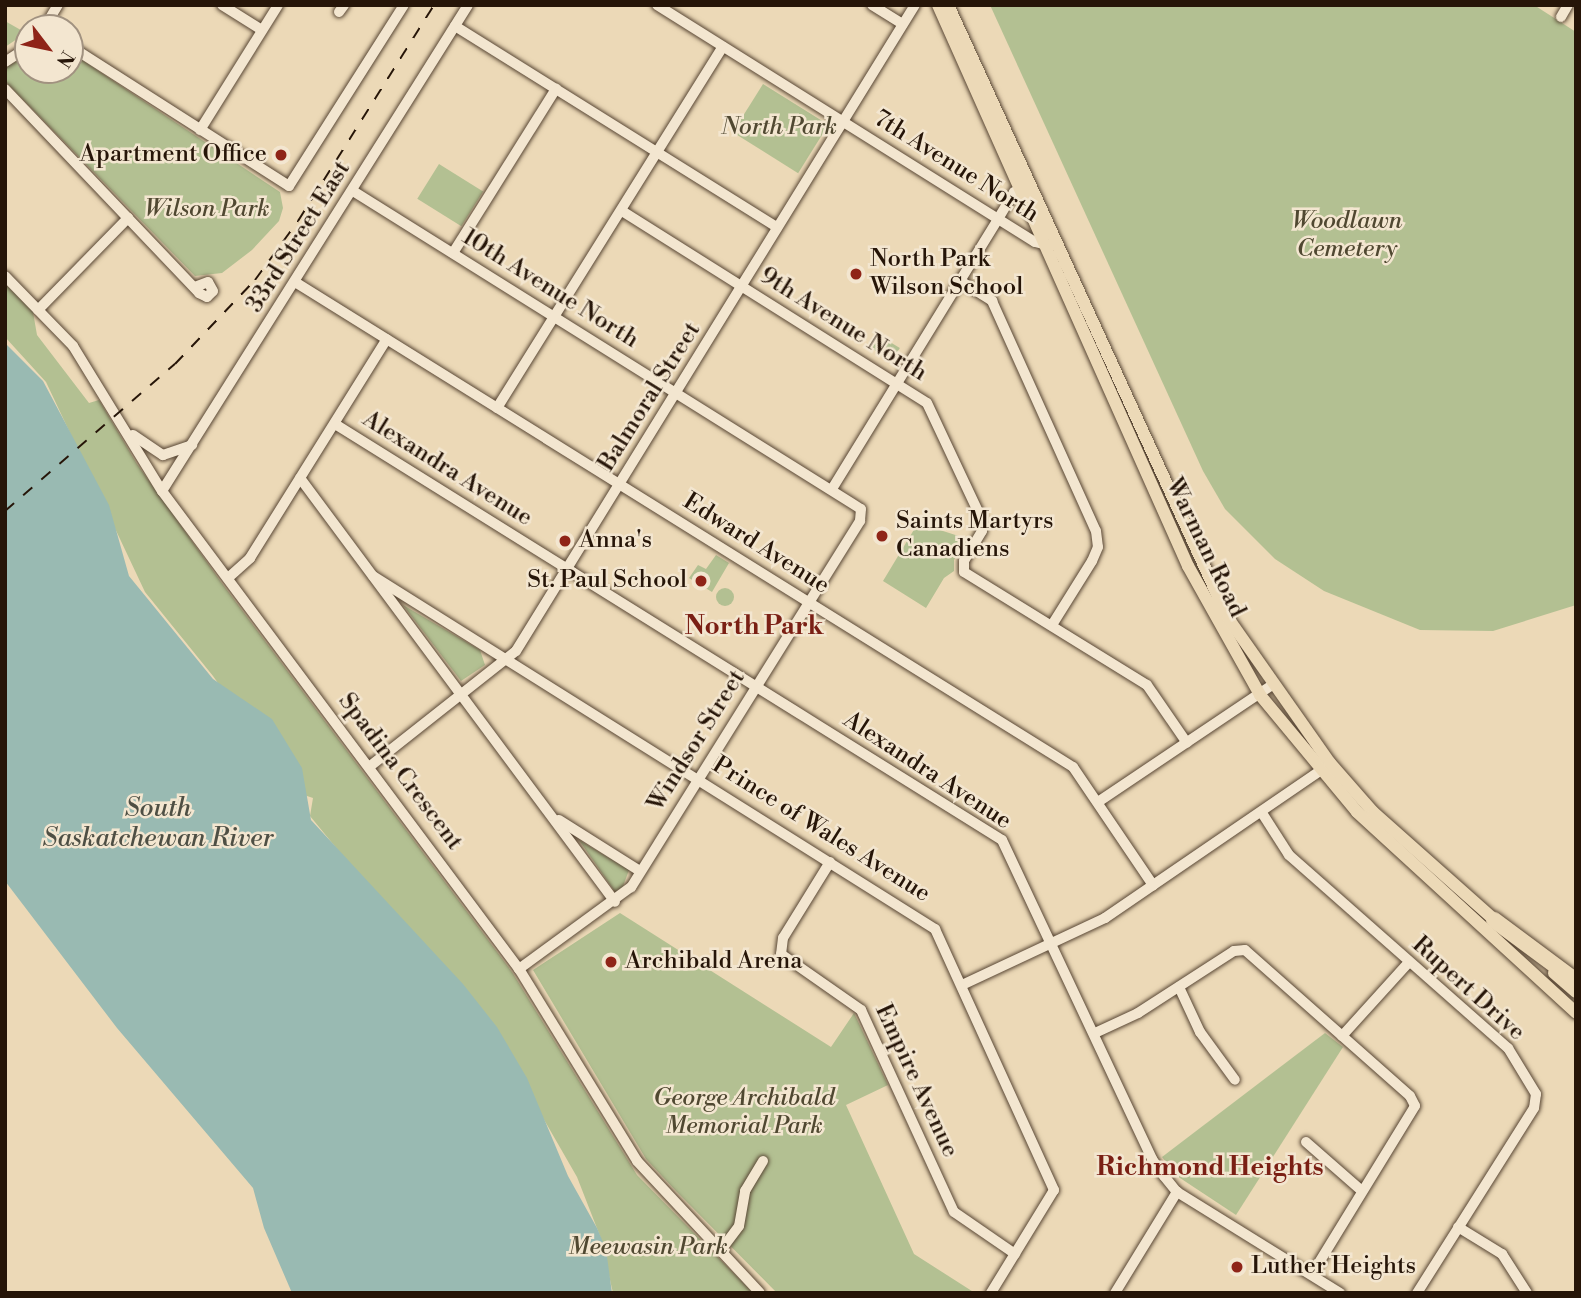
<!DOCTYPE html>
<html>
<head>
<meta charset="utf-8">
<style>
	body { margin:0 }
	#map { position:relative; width:1581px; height:1298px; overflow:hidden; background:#ecd9b7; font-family:"Libre Bodoni",serif }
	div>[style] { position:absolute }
	.green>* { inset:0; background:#b3c092; transform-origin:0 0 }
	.round { border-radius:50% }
	.water>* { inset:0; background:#99bab2 }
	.roads { filter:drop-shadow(0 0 2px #584634) drop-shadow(0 0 2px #584634) }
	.minor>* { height:10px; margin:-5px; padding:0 5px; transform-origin:5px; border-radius:5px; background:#f3e6d0 }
	.major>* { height:12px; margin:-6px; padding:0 6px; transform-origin:6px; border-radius:6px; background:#ecd9b7 }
	.highway>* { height:16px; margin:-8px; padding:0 8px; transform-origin:8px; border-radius:8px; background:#ecd9b7 }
	.rail>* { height:2px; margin-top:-1px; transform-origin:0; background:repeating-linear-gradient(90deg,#261508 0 12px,transparent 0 24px) }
	.dots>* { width:19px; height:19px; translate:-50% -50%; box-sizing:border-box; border:4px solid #f3e6d0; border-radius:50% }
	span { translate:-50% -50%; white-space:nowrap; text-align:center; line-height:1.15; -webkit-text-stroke:5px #f3e6d0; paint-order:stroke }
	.park-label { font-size:24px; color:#504831; font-style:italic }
	.poi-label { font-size:24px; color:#261508 }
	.right { translate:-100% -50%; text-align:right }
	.left { translate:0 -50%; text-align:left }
	.street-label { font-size:24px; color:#261508 }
	.neighbourhood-label { font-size:26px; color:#7a1f14; font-weight:700 }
	.water-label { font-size:26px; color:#4e4f44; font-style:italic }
	.frame { position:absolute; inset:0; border:7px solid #261508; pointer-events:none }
	.north { position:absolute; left:14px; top:14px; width:70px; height:70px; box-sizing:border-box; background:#f3e6d0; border:2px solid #a19280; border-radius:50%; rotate:122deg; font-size:19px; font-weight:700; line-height:28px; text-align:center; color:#261508 }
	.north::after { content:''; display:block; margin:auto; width:24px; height:32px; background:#8f2418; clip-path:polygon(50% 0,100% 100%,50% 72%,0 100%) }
</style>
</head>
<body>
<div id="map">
	<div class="green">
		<div style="clip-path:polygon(990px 5px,1534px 5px,1576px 32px,1576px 605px,1493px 631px,1420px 630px,1324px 591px,1275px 559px,1225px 509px,1203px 471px)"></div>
		<div style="clip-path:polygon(5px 21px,26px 33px,5px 47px)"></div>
		<div style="clip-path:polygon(70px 52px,280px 192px,283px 208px,279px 221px,252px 250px,222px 273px,195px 276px,5px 81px,5px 68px,28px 54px,28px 70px,70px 70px)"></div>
		<div style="left:763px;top:84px;width:77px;height:57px;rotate:32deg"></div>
		<div style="left:439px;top:164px;width:52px;height:41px;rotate:32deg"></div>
		<div style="clip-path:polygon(5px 284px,33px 312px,37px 335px,89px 403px,99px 400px,102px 405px,137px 464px,221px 582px,512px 972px,637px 1175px,753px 1293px,613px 1293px,600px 1236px,577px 1177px,508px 1057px,310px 816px,313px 798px,295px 792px,213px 676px,145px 592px,46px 382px,5px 337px)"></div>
		<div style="left:875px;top:333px;width:29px;height:15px;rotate:31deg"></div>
		<div style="clip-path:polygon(918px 523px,968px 539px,954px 560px,954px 571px,944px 578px,926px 608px,883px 581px)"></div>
		<div style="clip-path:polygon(716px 555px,729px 563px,712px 592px,689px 578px,698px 565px,706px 569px)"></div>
		<div class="round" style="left:716px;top:588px;width:18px;height:18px"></div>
		<div style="clip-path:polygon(403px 605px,480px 650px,485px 665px,461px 681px)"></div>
		<div style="clip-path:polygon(579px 840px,629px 870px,622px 889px,615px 892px)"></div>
		<div style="clip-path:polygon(620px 913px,831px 1047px,854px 1013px,888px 1085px,846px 1105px,914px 1254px,975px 1293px,777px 1293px,675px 1190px,646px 1159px,533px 970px)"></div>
		<div style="clip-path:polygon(1325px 1033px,1343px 1047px,1236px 1215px,1177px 1176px,1162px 1157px)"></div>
	</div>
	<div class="water">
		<div style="clip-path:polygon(5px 343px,43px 381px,109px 505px,129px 576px,213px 679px,272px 719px,302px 768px,311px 820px,463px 984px,497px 1027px,527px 1078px,568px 1176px,597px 1228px,606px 1249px,612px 1293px,292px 1293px,264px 1228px,253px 1188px,117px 1028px,5px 881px)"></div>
	</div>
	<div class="roads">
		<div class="minor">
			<div style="left:222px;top:5px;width:47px;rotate:32deg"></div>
			<div style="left:657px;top:5px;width:446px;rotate:32.1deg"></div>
			<div style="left:1035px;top:242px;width:16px;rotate:14deg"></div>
			<div style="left:872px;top:5px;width:36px;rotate:32deg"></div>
			<div style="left:339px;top:12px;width:9px;rotate:-54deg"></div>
			<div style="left:1561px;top:17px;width:14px;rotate:-60deg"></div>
			<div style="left:455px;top:26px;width:380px;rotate:32deg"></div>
			<div style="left:44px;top:28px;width:27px;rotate:-59deg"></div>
			<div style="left:70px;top:46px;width:260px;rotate:32.6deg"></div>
			<div style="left:289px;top:186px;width:214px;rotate:-57.6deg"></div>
			<div style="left:5px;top:62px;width:27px;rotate:-33deg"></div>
			<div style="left:5px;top:89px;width:282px;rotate:46.4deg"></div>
			<div style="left:199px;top:293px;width:9px;rotate:27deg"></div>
			<div style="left:207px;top:297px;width:8px;rotate:-45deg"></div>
			<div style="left:213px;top:291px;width:10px;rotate:-119deg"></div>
			<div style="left:208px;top:282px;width:14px;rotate:159deg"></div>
			<div style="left:200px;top:130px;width:147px;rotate:-58deg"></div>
			<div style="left:353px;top:191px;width:599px;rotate:32.05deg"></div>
			<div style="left:861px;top:509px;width:12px;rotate:95deg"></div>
			<div style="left:860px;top:521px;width:432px;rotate:122deg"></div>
			<div style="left:631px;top:887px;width:139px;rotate:143.8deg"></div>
			<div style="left:622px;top:211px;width:360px;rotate:32.2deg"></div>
			<div style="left:927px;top:403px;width:127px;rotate:64.8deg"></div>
			<div style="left:981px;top:518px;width:13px;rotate:86deg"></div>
			<div style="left:982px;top:531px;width:35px;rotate:121deg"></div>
			<div style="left:964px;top:561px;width:11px;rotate:90deg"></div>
			<div style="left:964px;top:572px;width:215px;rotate:31.7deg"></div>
			<div style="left:1147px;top:685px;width:70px;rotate:55.4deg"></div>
			<div style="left:453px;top:253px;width:194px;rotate:-57.9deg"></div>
			<div style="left:5px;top:276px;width:98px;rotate:45.8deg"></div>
			<div style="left:73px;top:346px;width:170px;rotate:58.5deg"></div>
			<div style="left:162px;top:491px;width:597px;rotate:53.25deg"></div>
			<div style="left:519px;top:969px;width:225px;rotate:58.4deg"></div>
			<div style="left:637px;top:1161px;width:180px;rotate:47deg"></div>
			<div style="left:295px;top:282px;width:917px;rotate:31.94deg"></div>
			<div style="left:1073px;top:767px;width:143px;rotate:55.9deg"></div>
			<div style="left:962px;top:282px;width:36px;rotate:32deg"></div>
			<div style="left:992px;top:301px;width:252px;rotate:65.7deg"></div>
			<div style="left:1096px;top:531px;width:16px;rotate:83deg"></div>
			<div style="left:1098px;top:547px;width:15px;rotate:113deg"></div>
			<div style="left:1092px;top:561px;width:75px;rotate:122deg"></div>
			<div style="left:38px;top:310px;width:129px;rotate:-45.6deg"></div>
			<div style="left:497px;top:408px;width:426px;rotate:-58deg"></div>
			<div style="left:335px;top:424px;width:786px;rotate:31.95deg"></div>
			<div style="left:1002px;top:840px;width:353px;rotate:64.8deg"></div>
			<div style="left:1152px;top:1159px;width:21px;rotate:55deg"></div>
			<div style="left:1164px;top:1176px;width:21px;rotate:51deg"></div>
			<div style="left:1177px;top:1192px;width:192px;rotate:31.8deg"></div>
			<div style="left:133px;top:435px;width:36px;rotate:34deg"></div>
			<div style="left:163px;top:455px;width:31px;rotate:-19deg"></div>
			<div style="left:300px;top:478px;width:528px;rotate:53.39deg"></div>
			<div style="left:832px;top:489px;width:317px;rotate:-58.4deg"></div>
			<div style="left:998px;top:219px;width:31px;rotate:-59deg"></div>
			<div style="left:1014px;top:192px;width:6px;rotate:-9deg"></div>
			<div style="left:162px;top:491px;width:574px;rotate:-57.8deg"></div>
			<div style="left:373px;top:576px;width:664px;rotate:32.13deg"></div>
			<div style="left:935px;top:929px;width:287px;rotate:65.5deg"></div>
			<div style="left:1054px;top:1190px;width:121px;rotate:121.5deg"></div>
			<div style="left:228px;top:578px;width:30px;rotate:-42deg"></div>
			<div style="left:250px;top:558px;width:258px;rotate:-58deg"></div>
			<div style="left:369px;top:767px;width:187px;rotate:-38.3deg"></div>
			<div style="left:516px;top:651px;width:759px;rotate:-58.3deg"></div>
			<div style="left:1098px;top:802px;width:210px;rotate:-33.9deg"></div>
			<div style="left:1262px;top:813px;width:50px;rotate:57.3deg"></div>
			<div style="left:1289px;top:855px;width:292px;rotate:41.4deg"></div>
			<div style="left:1508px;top:1048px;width:54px;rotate:58.7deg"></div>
			<div style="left:1536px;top:1094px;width:14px;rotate:98deg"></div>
			<div style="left:1534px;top:1108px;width:219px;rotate:122.3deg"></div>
			<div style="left:559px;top:820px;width:96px;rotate:32.2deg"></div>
			<div style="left:830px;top:862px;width:89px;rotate:121.7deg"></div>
			<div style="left:783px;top:938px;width:16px;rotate:97deg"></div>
			<div style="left:781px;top:954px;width:98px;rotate:35deg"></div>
			<div style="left:861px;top:1010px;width:222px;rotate:65.3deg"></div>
			<div style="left:954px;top:1212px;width:74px;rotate:34.5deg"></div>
			<div style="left:962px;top:985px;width:158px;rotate:-25.1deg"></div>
			<div style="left:1105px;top:918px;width:269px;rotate:-34.4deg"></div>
			<div style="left:1179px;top:987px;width:50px;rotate:65deg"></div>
			<div style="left:1200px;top:1032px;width:59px;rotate:53.9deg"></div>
			<div style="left:1095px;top:1033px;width:47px;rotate:-24.9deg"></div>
			<div style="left:1138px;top:1013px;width:114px;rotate:-32.9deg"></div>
			<div style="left:1234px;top:951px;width:11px;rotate:-5deg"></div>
			<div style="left:1245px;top:950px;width:220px;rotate:41.5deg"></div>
			<div style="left:1410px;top:1096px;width:11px;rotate:63deg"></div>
			<div style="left:1415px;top:1106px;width:197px;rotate:121.5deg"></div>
			<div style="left:1342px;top:1036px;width:100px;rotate:-47.8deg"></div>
			<div style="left:1306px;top:1142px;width:74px;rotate:41.2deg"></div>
			<div style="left:1458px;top:1227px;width:52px;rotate:31.5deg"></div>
			<div style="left:1502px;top:1254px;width:46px;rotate:57.3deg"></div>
			<div style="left:721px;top:1250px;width:30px;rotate:-53deg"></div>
			<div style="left:739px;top:1226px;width:36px;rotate:-80deg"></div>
			<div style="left:745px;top:1191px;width:35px;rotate:-59deg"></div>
			<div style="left:1115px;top:1293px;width:119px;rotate:-58.5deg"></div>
		</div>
		<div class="major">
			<div style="left:938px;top:5px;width:614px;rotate:65.98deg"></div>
			<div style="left:1188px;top:566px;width:148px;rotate:60.8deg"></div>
			<div style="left:1260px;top:695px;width:152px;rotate:50.3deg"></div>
			<div style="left:1357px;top:812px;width:297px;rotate:42.5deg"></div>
			<div style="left:948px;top:5px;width:674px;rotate:65.45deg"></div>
			<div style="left:1228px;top:618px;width:177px;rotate:54.9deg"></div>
			<div style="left:1330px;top:763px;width:65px;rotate:48.7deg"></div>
			<div style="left:1373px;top:812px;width:169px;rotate:41.6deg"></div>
			<div style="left:1554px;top:973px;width:29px;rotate:41deg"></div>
		</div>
		<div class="highway">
			<div style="left:1494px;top:920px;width:102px;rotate:36.6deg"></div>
		</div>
	</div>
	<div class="rail">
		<div style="left:5px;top:511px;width:225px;rotate:-40.9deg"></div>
		<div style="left:175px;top:364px;width:116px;rotate:-46.4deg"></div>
		<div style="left:255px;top:280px;width:73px;rotate:-53.9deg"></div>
		<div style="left:298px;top:221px;width:255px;rotate:-57.8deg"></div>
	</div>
	<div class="dots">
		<div style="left:281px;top:155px;background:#8f2418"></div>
		<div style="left:856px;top:274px;background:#8f2418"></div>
		<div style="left:882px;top:536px;background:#8f2418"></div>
		<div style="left:565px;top:541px;background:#8f2418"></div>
		<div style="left:701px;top:581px;background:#8f2418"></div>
		<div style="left:611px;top:962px;background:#8f2418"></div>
		<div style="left:1237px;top:1267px;background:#8f2418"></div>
	</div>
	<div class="park-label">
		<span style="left:779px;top:128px">North Park</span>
		<span style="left:207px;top:210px">Wilson Park</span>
		<span style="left:1347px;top:236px">Woodlawn<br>Cemetery</span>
		<span style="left:744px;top:1113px">George Archibald<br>Memorial Park</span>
		<span style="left:648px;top:1248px">Meewasin Park</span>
	</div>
	<div class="poi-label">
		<span class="right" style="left:267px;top:155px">Apartment Office</span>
		<span class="left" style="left:870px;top:274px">North Park<br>Wilson School</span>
		<span class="left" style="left:896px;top:536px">Saints Martyrs<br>Canadiens</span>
		<span class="left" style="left:579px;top:541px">Anna's</span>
		<span class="right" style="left:687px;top:581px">St. Paul School</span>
		<span class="left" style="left:625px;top:962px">Archibald Arena</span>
		<span class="left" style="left:1251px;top:1267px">Luther Heights</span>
	</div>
	<div class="street-label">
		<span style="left:956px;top:167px;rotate:32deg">7th Avenue North</span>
		<span style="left:299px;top:237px;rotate:-58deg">33rd Street East</span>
		<span style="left:550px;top:289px;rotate:32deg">10th Avenue North</span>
		<span style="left:843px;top:325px;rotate:32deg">9th Avenue North</span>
		<span style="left:650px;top:397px;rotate:-58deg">Balmoral Street</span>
		<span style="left:447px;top:469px;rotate:32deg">Alexandra Avenue</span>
		<span style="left:756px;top:544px;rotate:32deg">Edward Avenue</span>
		<span style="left:1205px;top:548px;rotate:64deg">Warman Road</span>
		<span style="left:697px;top:741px;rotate:-58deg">Windsor Street</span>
		<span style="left:927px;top:771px;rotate:33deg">Alexandra Avenue</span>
		<span style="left:400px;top:772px;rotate:53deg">Spadina Crescent</span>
		<span style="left:821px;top:830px;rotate:32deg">Prince of Wales Avenue</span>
		<span style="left:1468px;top:989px;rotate:42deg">Rupert Drive</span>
		<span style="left:916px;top:1081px;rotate:65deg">Empire Avenue</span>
	</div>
	<div class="neighbourhood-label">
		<span style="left:754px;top:627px">North Park</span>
		<span style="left:1210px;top:1168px">Richmond Heights</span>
	</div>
	<div class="water-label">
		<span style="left:158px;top:824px">South<br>Saskatchewan River</span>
	</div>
	<div class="frame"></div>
	<div class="north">N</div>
</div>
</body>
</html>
